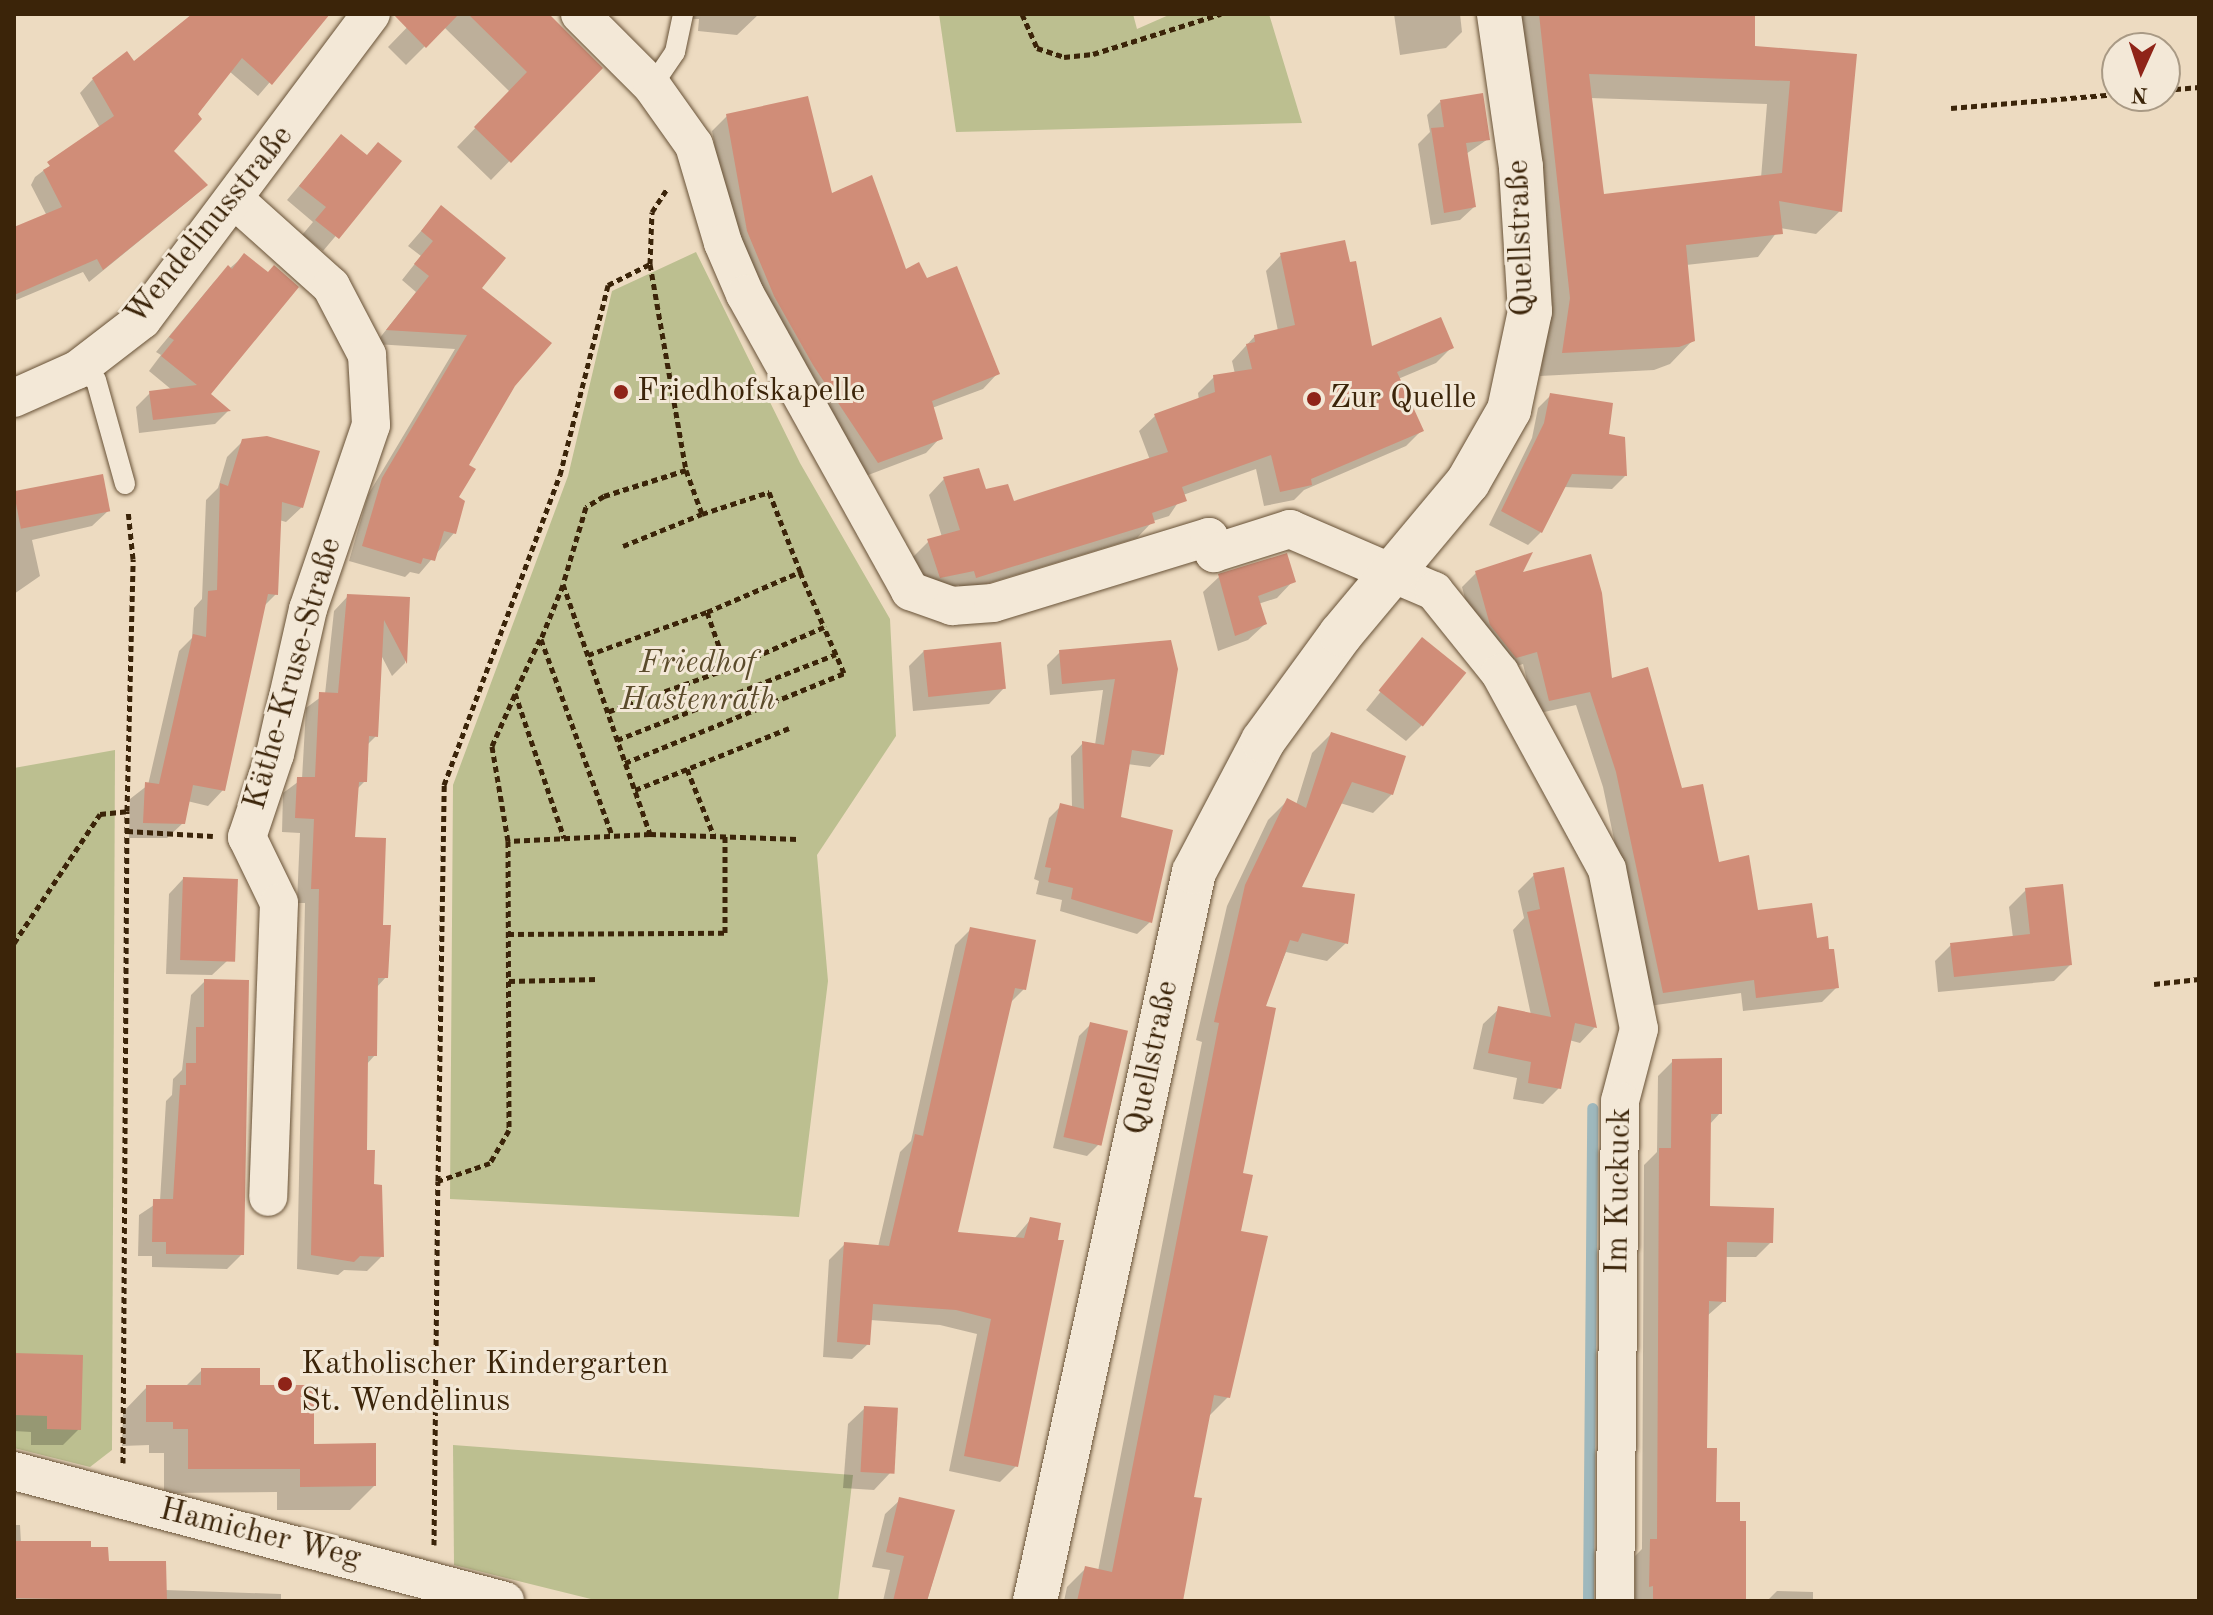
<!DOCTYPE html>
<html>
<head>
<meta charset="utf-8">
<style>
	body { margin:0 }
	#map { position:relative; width:2213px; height:1615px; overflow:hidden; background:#eddbc1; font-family:"Old Standard TT",serif }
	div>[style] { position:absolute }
	.green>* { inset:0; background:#bcbf90 }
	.shadow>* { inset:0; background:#0003 }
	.stream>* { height:11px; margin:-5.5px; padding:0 5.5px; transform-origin:5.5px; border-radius:5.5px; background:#9eb8bd }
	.building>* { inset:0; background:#d08d78; transform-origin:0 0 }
	.path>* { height:5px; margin-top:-2.5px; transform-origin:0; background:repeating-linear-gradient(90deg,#3b2409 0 6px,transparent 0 10px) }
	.roads { filter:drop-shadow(0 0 2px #685237) drop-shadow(0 0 2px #685237) }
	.service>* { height:20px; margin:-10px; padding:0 10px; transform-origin:10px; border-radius:10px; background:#f3e8d7 }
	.minor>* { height:38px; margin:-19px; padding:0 19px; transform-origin:19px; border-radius:19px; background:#f3e8d7 }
	.secondary>* { height:44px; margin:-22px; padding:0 22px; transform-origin:22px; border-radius:22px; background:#f3e8d7 }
	.dots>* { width:22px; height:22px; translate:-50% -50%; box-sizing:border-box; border:4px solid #f3e8d7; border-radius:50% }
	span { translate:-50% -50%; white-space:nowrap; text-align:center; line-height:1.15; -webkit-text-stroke:6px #f3e8d7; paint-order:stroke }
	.street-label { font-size:32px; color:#3b2409 }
	.poi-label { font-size:32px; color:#3b2409 }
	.left { translate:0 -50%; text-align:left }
	.park-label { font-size:32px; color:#5b4b2b; font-style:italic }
	.frame { position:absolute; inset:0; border:16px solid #3b2409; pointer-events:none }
	.north { position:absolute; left:2101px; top:32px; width:80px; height:80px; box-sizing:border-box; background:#f3e8d7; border:2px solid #a99a85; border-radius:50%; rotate:183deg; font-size:22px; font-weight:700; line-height:32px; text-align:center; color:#3b2409 }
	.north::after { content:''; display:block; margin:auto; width:28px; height:36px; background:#8f2418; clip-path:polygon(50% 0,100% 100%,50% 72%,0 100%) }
</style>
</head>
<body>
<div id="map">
	<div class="green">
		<div style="clip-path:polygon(939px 14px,1133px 14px,1137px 29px,1171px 14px,1269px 14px,1302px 123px,956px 132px)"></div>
		<div style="clip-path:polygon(696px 252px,800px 463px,890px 619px,896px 736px,817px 855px,828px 981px,799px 1217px,450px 1199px,453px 785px,568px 476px,612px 291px)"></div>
		<div style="clip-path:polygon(115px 750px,112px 1450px,90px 1467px,14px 1448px,14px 768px)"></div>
		<div style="clip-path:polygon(453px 1445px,853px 1475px,838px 1601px,599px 1601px,454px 1565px)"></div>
	</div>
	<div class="shadow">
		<div style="clip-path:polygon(204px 14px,328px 14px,258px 96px,229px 71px,171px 151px,205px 185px,192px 198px,89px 282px,83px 272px,14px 301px,14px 246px,47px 216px,31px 185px,35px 177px,100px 128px,80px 93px,93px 79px,134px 64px)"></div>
		<div style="clip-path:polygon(420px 14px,545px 14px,600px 68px,491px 180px,457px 147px,510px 92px,444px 27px,406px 65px,388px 47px)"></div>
		<div style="clip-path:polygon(689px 14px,759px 14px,737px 35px,698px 31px,699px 19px,688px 19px)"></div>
		<div style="clip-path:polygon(1394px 14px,1460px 14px,1462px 32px,1446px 48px,1400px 55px)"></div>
		<div style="clip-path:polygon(evenodd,1510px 14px,1753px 14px,1753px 48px,1854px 55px,1840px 211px,1816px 234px,1780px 228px,1758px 257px,1686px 265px,1693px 340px,1670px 364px,1654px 370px,1540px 376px,1548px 322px,1510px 14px,1590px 98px,1767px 104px,1761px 178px,1603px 196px,1590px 98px)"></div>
		<div style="clip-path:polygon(1440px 102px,1488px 139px,1466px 154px,1474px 207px,1460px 220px,1431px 225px,1418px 144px,1430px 132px,1427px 115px)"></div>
		<div style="clip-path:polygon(727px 116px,830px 196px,905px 272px,926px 280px,997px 374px,983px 389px,932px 408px,940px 438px,926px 453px,863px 477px,733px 246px,712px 131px)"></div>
		<div style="clip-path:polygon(341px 136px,366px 157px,399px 161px,323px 251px,302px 235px,313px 222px,287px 200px)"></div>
		<div style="clip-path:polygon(441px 208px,479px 288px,466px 466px,456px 498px,454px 533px,419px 574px,410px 572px,405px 577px,349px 561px,368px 495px,455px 349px,375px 344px,416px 292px,402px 280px,421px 256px,408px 246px)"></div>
		<div style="clip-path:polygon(1281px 255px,1371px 349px,1452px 347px,1436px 363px,1398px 379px,1421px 431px,1406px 446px,1304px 490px,1294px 500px,1264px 506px,1256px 469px,1183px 495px,1169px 516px,1153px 521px,1137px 538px,960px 592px,959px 585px,924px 593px,913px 557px,929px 541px,942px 537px,929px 495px,944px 479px,1013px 504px,1150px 460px,1139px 431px,1155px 416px,1199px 400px,1198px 393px,1214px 377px,1235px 374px,1232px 361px,1255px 336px,1278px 331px,1266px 271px)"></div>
		<div style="clip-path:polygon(244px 256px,209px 394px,228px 411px,215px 424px,139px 433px,136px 407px,150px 393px,172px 390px,149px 371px,161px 355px,156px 352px,214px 282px)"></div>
		<div style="clip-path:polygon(1551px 395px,1607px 436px,1625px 476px,1612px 489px,1564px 487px,1541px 532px,1528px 545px,1489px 525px,1532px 438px,1538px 408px)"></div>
		<div style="clip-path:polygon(243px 441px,302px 507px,286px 522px,279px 520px,276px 594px,264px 606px,223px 790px,208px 806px,187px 801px,183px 823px,167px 838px,129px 838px,130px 799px,148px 785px,179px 651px,192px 638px,194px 608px,202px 599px,206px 500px,218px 488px,227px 457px)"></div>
		<div style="clip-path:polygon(14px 497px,108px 511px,92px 526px,32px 540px,40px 576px,14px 594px)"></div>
		<div style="clip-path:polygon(1476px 573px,1519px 575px,1610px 681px,1680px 791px,1718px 864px,1756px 912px,1816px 941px,1837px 987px,1822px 1002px,1743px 1011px,1741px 993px,1649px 1006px,1603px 787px,1576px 705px,1535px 714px,1523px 664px,1502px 671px,1476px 640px,1462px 587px)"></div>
		<div style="clip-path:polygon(1220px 576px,1293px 581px,1277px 598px,1258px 604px,1265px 624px,1248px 640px,1218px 651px,1203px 592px)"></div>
		<div style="clip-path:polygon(348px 596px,408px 599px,405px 663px,392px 676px,381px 655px,376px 736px,367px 745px,365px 781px,356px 790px,353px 839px,381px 926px,386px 977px,376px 988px,375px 1055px,366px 1065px,365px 1152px,382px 1256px,367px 1271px,344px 1270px,338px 1275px,297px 1269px,305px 903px,297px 903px,300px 833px,282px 832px,283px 793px,302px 779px,306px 708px,325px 694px,334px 611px)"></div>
		<div style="clip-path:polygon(1422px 640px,1422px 725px,1406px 741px,1366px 710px)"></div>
		<div style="clip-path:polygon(1169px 642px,1162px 754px,1150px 767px,1127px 764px,1118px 819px,1150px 922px,1137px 934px,1060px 911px,1062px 900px,1036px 894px,1039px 881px,1034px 879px,1049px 818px,1061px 806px,1072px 808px,1071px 756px,1083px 743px,1095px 745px,1103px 690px,1050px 695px,1047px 665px,1060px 652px)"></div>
		<div style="clip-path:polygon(924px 651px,1004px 688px,989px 704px,913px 711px,909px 666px)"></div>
		<div style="clip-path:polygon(1331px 734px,1392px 794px,1373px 813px,1340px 803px,1299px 888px,1346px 943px,1327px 961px,1286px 952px,1263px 1007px,1241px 1174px,1228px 1397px,1209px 1416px,1191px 1498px,1178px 1601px,1064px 1601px,1067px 1587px,1085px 1569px,1098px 1571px,1202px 1042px,1196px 1040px,1227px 906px,1268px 820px,1287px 801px,1296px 805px,1312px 753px)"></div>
		<div style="clip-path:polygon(1534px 875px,1595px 1027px,1580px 1043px,1569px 1040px,1559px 1088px,1543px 1104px,1513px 1099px,1517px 1078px,1473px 1069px,1483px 1024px,1499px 1009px,1531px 1015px,1513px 930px,1524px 918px,1518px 891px)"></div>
		<div style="clip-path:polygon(183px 879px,227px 961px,212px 975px,166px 974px,169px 894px)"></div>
		<div style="clip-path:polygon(2026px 890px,2070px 965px,2054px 981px,1938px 992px,1935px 961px,1951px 945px,2013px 938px,2009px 907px)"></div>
		<div style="clip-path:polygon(971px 929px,1024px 989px,1010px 1003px,956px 1234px,1014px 1239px,1031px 1219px,1016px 1466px,1000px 1482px,949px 1471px,977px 1334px,940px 1325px,870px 1320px,868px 1344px,852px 1359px,823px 1357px,829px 1260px,845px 1244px,878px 1247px,900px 1152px,911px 1141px,955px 945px)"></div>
		<div style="clip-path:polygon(205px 981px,242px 1254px,227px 1269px,152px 1267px,152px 1256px,138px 1256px,139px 1215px,160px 1201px,166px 1101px,172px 1095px,173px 1079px,182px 1070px,191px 995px)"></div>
		<div style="clip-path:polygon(1091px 1024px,1099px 1144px,1087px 1156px,1053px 1148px,1079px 1036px)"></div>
		<div style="clip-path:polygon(1673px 1061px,1720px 1113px,1709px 1125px,1708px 1208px,1771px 1242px,1756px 1257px,1725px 1257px,1724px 1301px,1707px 1316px,1705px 1450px,1714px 1504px,1744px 1601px,1635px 1601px,1635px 1556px,1642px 1549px,1644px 1165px,1657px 1152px,1658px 1076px)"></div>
		<div style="clip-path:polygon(14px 1354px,79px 1429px,63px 1445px,31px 1445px,31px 1432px,14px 1431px)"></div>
		<div style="clip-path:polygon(202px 1370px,258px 1387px,312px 1446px,374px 1486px,350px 1510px,277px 1510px,277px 1492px,164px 1493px,164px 1453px,149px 1453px,149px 1445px,122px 1446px,123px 1412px,147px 1387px,185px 1387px)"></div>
		<div style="clip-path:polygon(865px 1408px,890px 1473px,874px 1490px,843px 1488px,848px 1424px)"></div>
		<div style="clip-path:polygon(900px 1500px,953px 1511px,927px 1601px,883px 1601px,890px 1570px,872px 1567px,885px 1514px)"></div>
		<div style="clip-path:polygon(14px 1525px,20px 1525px,21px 1543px,89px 1549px,107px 1563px,165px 1590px,281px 1594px,281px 1601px,14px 1601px)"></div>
		<div style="clip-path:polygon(1777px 1591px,1813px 1592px,1813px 1601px,1767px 1601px)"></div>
	</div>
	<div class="stream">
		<div style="left:1588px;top:1601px;width:493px;rotate:-89.5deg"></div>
	</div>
	<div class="building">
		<div style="clip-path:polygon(192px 14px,330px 14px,272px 85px,242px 58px,198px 114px,202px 119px,174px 151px,208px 185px,103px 270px,97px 259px,14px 295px,14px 227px,62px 207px,43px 170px,50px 166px,47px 162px,114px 116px,92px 78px,127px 51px,134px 61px)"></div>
		<div style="clip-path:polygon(393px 14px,459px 14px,426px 48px)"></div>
		<div style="clip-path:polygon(468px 14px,549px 14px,603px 68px,511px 163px,474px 127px,527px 72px)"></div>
		<div style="clip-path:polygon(evenodd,1539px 14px,1755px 14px,1755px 46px,1857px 54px,1842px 212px,1779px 201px,1783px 234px,1686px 245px,1695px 341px,1679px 347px,1562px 353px,1570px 298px,1539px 14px,1589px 74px,1790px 81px,1782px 173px,1604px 194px,1589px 74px)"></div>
		<div style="clip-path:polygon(1483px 93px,1490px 140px,1466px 143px,1476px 207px,1444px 213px,1431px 128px,1444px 127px,1440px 100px)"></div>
		<div style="clip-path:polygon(808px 96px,832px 193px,872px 175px,906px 269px,919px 262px,927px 278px,957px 266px,1000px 374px,932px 401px,943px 439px,878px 463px,813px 365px,774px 296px,747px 231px,726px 114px)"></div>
		<div style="clip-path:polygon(341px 134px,367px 155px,378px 142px,402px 161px,339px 239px,315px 220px,326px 207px,299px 186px)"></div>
		<div style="clip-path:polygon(441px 205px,506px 258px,482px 288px,552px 343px,515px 386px,469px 465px,476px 469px,459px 497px,465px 501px,456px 534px,444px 531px,435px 561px,423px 558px,421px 564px,362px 546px,382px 478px,467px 335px,386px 330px,429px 276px,414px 264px,433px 241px,421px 231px)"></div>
		<div style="clip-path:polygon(1345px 240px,1350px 262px,1356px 261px,1372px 346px,1441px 317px,1454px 348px,1397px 372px,1424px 431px,1311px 479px,1312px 485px,1280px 492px,1271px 455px,1182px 487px,1187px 501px,1152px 513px,1155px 523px,976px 578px,974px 571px,940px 578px,927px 539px,960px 530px,943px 477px,979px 468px,986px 489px,1008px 484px,1014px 501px,1168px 452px,1154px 414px,1215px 392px,1213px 375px,1252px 369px,1246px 344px,1255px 342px,1254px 335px,1295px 325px,1280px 253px)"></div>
		<div style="clip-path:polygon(244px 253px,268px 272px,274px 265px,299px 287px,211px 394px,231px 411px,153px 420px,149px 391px,197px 385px,161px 356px,174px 340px,169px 337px,228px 265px,232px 269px)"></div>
		<div style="clip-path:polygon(1550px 393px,1613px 403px,1609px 434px,1625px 437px,1627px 476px,1572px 474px,1542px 533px,1501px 511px,1544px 423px)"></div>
		<div style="clip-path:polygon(267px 436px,320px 451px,303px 508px,282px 502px,278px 595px,268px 594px,225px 791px,193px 785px,185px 824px,143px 823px,145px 782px,159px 784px,193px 634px,206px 637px,208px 591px,217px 590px,220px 483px,228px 486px,242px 439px)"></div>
		<div style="left:103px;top:474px;width:38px;height:91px;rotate:79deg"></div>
		<div style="clip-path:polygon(1533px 552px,1523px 572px,1591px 554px,1602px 593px,1612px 678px,1648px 667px,1682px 788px,1703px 784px,1719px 862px,1749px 855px,1758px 910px,1812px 903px,1817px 938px,1828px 936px,1829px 949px,1834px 949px,1839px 988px,1756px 998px,1754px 980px,1663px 993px,1616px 772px,1590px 692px,1549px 701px,1537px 652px,1516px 658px,1490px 625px,1475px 571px)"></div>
		<div style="clip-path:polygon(1287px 553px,1296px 582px,1258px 596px,1267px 624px,1235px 636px,1218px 574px)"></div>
		<div style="clip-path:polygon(347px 594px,410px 597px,407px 664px,384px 620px,378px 737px,369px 736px,367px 782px,359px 782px,355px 837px,386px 838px,383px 925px,391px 925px,388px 978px,378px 978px,377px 1056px,368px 1056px,367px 1150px,375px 1150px,374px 1184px,382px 1185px,384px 1257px,360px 1256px,354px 1262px,311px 1255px,319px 889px,311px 889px,314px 819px,295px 818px,297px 777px,315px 777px,319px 692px,338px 693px)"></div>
		<div style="left:1422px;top:637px;width:57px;height:69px;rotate:39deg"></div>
		<div style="clip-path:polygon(1171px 640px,1178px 669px,1164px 755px,1132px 750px,1121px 817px,1173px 830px,1152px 923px,1071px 899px,1073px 888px,1048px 882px,1051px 868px,1045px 867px,1060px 803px,1084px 809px,1082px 741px,1104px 745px,1115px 679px,1062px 684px,1059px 650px)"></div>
		<div style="left:1001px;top:642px;width:47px;height:78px;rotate:84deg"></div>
		<div style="clip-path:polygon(1331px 732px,1406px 756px,1393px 795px,1352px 782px,1302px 887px,1355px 894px,1348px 944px,1302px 933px,1298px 942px,1290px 940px,1266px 1006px,1276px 1008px,1243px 1173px,1253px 1175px,1241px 1231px,1268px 1236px,1230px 1398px,1214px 1395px,1194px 1497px,1202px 1498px,1183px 1601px,1077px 1601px,1085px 1566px,1112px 1572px,1219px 1023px,1214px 1022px,1245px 885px,1287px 798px,1306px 808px)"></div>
		<div style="clip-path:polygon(1564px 867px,1597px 1028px,1575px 1023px,1561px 1089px,1528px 1083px,1531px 1062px,1488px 1053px,1498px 1006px,1551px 1017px,1527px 912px,1540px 909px,1533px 873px)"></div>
		<div style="left:183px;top:877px;width:55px;height:83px;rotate:2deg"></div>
		<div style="clip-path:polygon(2063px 884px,2072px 965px,1954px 977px,1950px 943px,2030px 934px,2025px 888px)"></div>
		<div style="clip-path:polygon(970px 927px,1036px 940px,1026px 990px,1015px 988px,958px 1232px,1024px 1238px,1030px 1217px,1061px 1223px,1058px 1240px,1064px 1240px,1018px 1467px,964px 1456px,991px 1319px,956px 1310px,873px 1304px,870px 1345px,837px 1342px,844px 1242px,889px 1246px,915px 1134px,923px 1136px)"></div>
		<div style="clip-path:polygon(204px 979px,249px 980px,244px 1255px,166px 1254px,166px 1242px,152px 1242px,153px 1199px,173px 1199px,180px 1085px,186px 1085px,186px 1063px,196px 1063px,196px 1027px,204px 1027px)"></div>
		<div style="left:1090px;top:1022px;width:39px;height:118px;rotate:13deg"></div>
		<div style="clip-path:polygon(1722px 1058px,1722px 1114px,1711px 1114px,1710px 1206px,1774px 1208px,1773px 1243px,1727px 1242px,1726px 1302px,1709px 1301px,1707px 1448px,1717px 1448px,1716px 1502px,1740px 1502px,1740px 1521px,1746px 1521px,1746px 1601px,1653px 1601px,1653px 1586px,1649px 1587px,1650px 1539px,1657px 1539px,1659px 1148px,1671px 1148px,1672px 1059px)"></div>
		<div style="clip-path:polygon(14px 1353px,83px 1355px,81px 1430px,47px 1429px,47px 1416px,14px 1415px)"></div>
		<div style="clip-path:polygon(201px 1368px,260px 1368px,260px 1385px,314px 1385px,314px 1444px,376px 1443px,376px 1486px,300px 1487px,300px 1469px,188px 1469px,188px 1429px,173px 1429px,173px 1422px,146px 1422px,146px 1385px,201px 1385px)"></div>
		<div style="left:864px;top:1406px;width:34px;height:66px;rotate:3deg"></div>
		<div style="clip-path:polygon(899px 1497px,955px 1510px,927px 1601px,893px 1601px,904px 1556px,886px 1552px)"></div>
		<div style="clip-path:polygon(14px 1541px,91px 1541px,91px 1547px,108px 1547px,109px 1561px,166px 1561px,167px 1601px,14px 1598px)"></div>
	</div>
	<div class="path">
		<div style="left:1022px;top:14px;width:37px;rotate:66deg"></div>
		<div style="left:1037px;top:48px;width:28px;rotate:18deg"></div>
		<div style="left:1064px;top:57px;width:29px;rotate:-6deg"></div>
		<div style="left:1093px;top:54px;width:134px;rotate:-17.4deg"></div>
		<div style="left:2165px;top:90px;width:34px;rotate:-5deg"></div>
		<div style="left:1951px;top:108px;width:167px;rotate:-4.8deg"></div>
		<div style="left:650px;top:264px;width:52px;rotate:-87.8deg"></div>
		<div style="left:652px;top:212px;width:27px;rotate:-57deg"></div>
		<div style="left:686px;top:470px;width:47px;rotate:70deg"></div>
		<div style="left:702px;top:514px;width:71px;rotate:-18.2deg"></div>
		<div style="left:769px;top:492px;width:90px;rotate:68.6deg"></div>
		<div style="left:623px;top:546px;width:85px;rotate:-22.1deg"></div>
		<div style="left:563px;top:585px;width:58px;rotate:112.2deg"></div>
		<div style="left:541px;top:639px;width:208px;rotate:70.1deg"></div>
		<div style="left:707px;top:612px;width:101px;rotate:-23.3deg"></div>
		<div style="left:800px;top:572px;width:60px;rotate:66.4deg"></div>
		<div style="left:824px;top:627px;width:106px;rotate:156.6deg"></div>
		<div style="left:540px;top:639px;width:60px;rotate:114.8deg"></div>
		<div style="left:515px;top:693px;width:153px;rotate:71.3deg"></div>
		<div style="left:588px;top:655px;width:127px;rotate:-19.9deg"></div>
		<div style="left:707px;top:612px;width:60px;rotate:70.7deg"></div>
		<div style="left:727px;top:669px;width:127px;rotate:160.3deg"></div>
		<div style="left:617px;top:740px;width:235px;rotate:-21.4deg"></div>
		<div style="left:625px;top:763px;width:237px;rotate:-22.3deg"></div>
		<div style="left:844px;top:673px;width:50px;rotate:-113.5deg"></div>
		<div style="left:687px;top:769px;width:72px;rotate:68.1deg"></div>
		<div style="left:635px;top:790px;width:166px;rotate:-21.9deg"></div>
		<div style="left:127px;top:831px;width:86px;rotate:3.3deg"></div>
		<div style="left:650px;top:834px;width:148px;rotate:1.9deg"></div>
		<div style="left:508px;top:841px;width:96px;rotate:-99.6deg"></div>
		<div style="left:492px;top:746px;width:57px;rotate:-66.1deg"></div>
		<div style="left:508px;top:934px;width:217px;rotate:-0.3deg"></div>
		<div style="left:725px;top:933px;width:97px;rotate:-90deg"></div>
		<div style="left:14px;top:943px;width:155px;rotate:-56.3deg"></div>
		<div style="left:100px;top:814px;width:27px;rotate:-6deg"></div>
		<div style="left:127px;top:811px;width:252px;rotate:-88.6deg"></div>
		<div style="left:133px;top:559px;width:49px;rotate:-95.8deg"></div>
		<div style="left:509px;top:981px;width:89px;rotate:-1.3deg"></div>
		<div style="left:2154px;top:984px;width:45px;rotate:-6.3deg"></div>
		<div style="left:123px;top:1463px;width:652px;rotate:-89.65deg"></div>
		<div style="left:434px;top:1545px;width:364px;rotate:-89.4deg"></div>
		<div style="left:438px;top:1181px;width:396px;rotate:-89.1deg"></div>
		<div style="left:444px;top:785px;width:331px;rotate:-69.5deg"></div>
		<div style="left:560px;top:475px;width:196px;rotate:-75.8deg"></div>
		<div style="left:608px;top:285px;width:47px;rotate:-26.6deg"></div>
		<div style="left:650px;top:264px;width:209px;rotate:80.1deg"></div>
		<div style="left:686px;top:470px;width:86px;rotate:162.4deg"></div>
		<div style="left:604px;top:496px;width:21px;rotate:149deg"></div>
		<div style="left:586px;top:507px;width:80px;rotate:106.6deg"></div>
		<div style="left:563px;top:584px;width:265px;rotate:70.8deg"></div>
		<div style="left:650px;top:834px;width:142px;rotate:177.2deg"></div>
		<div style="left:508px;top:841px;width:289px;rotate:89.8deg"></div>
		<div style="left:509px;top:1130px;width:38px;rotate:120deg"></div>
		<div style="left:490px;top:1163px;width:55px;rotate:160.9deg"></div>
	</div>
	<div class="roads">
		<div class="service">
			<div style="left:652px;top:86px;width:41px;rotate:-55.9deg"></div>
			<div style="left:675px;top:52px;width:39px;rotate:-78deg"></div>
			<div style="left:77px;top:370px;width:21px;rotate:28deg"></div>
			<div style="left:96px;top:380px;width:108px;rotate:74.4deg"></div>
		</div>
		<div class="minor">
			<div style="left:580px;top:14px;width:102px;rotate:45deg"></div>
			<div style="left:652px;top:86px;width:72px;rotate:54.6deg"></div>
			<div style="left:694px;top:145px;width:102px;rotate:73.5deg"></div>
			<div style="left:723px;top:243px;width:56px;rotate:66.7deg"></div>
			<div style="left:745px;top:294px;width:340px;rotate:60.9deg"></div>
			<div style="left:910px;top:591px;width:45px;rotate:19.7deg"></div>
			<div style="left:952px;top:606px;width:41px;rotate:-4.2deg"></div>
			<div style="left:993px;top:603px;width:226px;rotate:-17deg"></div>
			<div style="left:1209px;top:537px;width:17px;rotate:73deg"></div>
			<div style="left:1214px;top:553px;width:80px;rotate:-17.5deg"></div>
			<div style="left:1290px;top:529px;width:157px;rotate:23.3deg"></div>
			<div style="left:1434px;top:591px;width:105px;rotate:51.2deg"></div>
			<div style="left:1500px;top:673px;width:223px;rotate:61.4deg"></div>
			<div style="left:1607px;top:869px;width:163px;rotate:78.7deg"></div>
			<div style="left:1639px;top:1029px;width:74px;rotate:104.8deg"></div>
			<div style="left:1620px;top:1101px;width:500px;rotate:90.57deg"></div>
			<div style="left:235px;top:200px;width:129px;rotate:41.9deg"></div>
			<div style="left:331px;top:286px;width:78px;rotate:62.4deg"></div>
			<div style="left:367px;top:355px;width:70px;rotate:86.7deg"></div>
			<div style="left:371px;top:425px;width:194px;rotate:108.9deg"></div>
			<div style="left:308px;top:609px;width:149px;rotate:102.8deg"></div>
			<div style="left:275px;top:754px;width:88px;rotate:108.6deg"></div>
			<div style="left:247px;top:837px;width:73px;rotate:64.1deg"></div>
			<div style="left:279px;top:903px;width:294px;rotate:92.1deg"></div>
			<div style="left:14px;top:398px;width:69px;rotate:-24deg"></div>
			<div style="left:77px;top:370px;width:82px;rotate:-37.6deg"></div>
			<div style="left:142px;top:320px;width:382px;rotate:-53.2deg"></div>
			<div style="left:14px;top:1471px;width:508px;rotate:14.83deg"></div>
		</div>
		<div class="secondary">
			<div style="left:1035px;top:1601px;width:746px;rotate:-77.7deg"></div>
			<div style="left:1194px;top:872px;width:148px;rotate:-62.2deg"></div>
			<div style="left:1263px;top:741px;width:132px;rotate:-53.9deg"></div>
			<div style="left:1341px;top:634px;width:198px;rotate:-50.1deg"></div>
			<div style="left:1468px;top:482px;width:83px;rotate:-60.3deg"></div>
			<div style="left:1509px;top:410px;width:101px;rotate:-78deg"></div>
			<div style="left:1530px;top:311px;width:144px;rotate:-93.6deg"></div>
			<div style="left:1521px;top:167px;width:155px;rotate:-98.2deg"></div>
		</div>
	</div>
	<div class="dots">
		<div style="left:621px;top:392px;background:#8f2418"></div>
		<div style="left:1314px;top:399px;background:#8f2418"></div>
		<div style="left:285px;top:1384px;background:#8f2418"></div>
	</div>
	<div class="street-label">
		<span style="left:210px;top:226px;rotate:-51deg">Wendelinusstraße</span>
		<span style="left:1522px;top:238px;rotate:-92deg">Quellstraße</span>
		<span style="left:294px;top:674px;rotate:-74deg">Käthe-Kruse-Straße</span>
		<span style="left:1153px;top:1058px;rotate:-78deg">Quellstraße</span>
		<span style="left:1620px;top:1191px;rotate:-89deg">Im Kuckuck</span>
		<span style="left:260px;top:1535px;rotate:14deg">Hamicher Weg</span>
	</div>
	<div class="poi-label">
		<span class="left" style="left:637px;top:392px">Friedhofskapelle</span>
		<span class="left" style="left:1330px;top:399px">Zur Quelle</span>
		<span class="left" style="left:301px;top:1384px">Katholischer Kindergarten<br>St. Wendelinus</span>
	</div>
	<div class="park-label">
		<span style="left:698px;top:683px">Friedhof<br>Hastenrath</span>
	</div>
	<div class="frame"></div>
	<div class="north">N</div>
</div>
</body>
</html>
